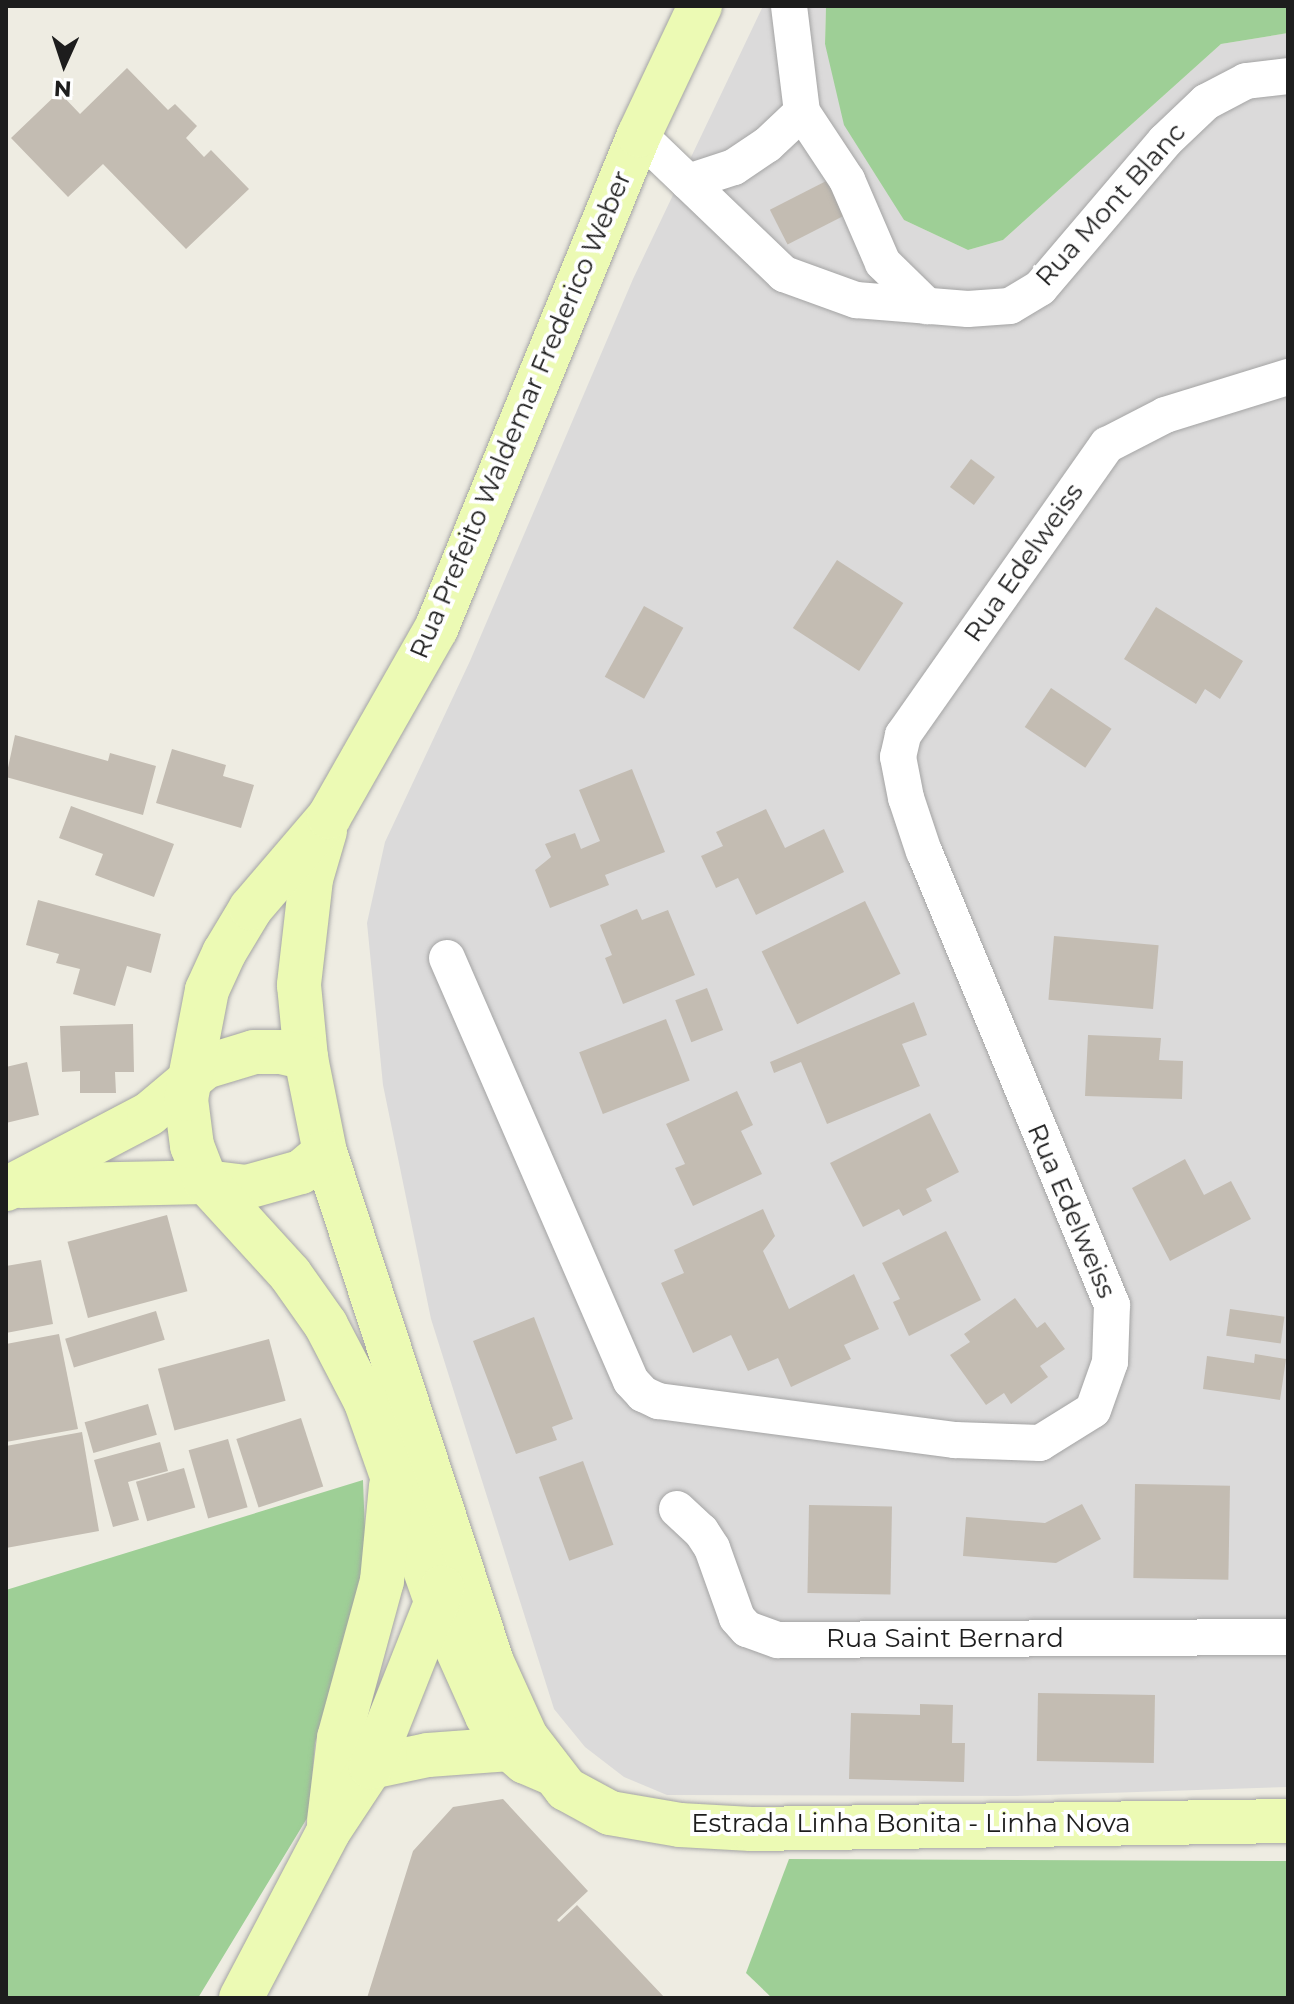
<!DOCTYPE html>
<html>
<head>
<meta charset="utf-8">
<style>
	body { margin:0 }
	#map { position:relative; width:1294px; height:2004px; overflow:hidden; background:#eeece2; font-family:Montserrat,sans-serif }
	div>[style] { position:absolute }
	.residential>* { inset:0; background:#dbdada }
	.forest>* { inset:0; background:#9ecf96 }
	.building>* { inset:0; background:#c3bcb2; transform-origin:0 0 }
	.roads { filter:drop-shadow(0 0 2px #a4a4a4) drop-shadow(0 0 2px #a4a4a4) }
	.street>* { height:36px; margin:-18px; padding:0 18px; transform-origin:18px; border-radius:18px; background:#fff }
	.secondary>* { height:44px; margin:-22px; padding:0 22px; transform-origin:22px; border-radius:22px; background:#ecfab4 }
	span { translate:-50% -50%; white-space:nowrap; text-align:center; line-height:1.15; -webkit-text-stroke:8px #fff; paint-order:stroke }
	.street-label { font-size:26px; color:#1d1d1d }
	.frame { position:absolute; inset:0; border:8px solid #1d1d1d; pointer-events:none }
	.north { position:absolute; left:24px; top:24px; width:80px; height:80px; -webkit-text-stroke:6px #fff; paint-order:stroke; rotate:183deg; font-size:22px; font-weight:700; line-height:32px; text-align:center; color:#1d1d1d }
	.north::after { content:''; display:block; margin:auto; width:28px; height:36px; background:#1d1d1d; clip-path:polygon(50% 0,100% 100%,50% 72%,0 100%) }
</style>
</head>
<body>
<div id="map">
	<div class="residential">
		<div style="clip-path:polygon(763px 6px,826px 6px,825px 44px,904px 220px,968px 250px,1003px 240px,1221px 44px,1288px 33px,1288px 1787px,1017px 1796px,667px 1795px,624px 1777px,585px 1747px,554px 1709px,431px 1319px,383px 1085px,367px 923px,385px 842px,470px 661px,633px 279px)"></div>
	</div>
	<div class="forest">
		<div style="clip-path:polygon(826px 6px,1288px 6px,1288px 33px,1221px 44px,1003px 240px,968px 250px,904px 220px,844px 125px,825px 44px)"></div>
		<div style="clip-path:polygon(363px 1480px,366px 1560px,358px 1600px,315px 1743px,309px 1815px,198px 1998px,6px 1998px,6px 1590px)"></div>
		<div style="clip-path:polygon(789px 1859px,1288px 1861px,1288px 1998px,772px 1998px,746px 1973px)"></div>
	</div>
	<div class="building">
		<div style="clip-path:polygon(127px 68px,168px 110px,175px 104px,197px 126px,186px 138px,204px 157px,211px 150px,249px 189px,186px 249px,103px 164px,68px 197px,11px 138px,59px 92px,80px 114px)"></div>
		<div style="left:834px;top:177px;width:39px;height:72px;rotate:63deg"></div>
		<div style="left:971px;top:459px;width:30px;height:35px;rotate:37deg"></div>
		<div style="left:837px;top:560px;width:79px;height:81px;rotate:33deg"></div>
		<div style="left:644px;top:606px;width:45px;height:81px;rotate:29deg"></div>
		<div style="clip-path:polygon(1156px 607px,1243px 661px,1220px 699px,1205px 689px,1196px 704px,1124px 659px)"></div>
		<div style="left:1051px;top:688px;width:73px;height:47px;rotate:34deg"></div>
		<div style="clip-path:polygon(15px 735px,108px 761px,110px 753px,156px 766px,143px 815px,6px 777px)"></div>
		<div style="clip-path:polygon(172px 749px,226px 765px,223px 776px,254px 785px,241px 828px,156px 803px)"></div>
		<div style="clip-path:polygon(632px 769px,665px 852px,605px 875px,609px 885px,550px 908px,535px 870px,551px 857px,545px 844px,575px 833px,581px 849px,600px 841px,579px 790px)"></div>
		<div style="clip-path:polygon(71px 806px,174px 844px,154px 897px,95px 875px,103px 854px,59px 838px)"></div>
		<div style="clip-path:polygon(766px 809px,785px 848px,824px 829px,844px 872px,756px 915px,738px 878px,716px 888px,701px 856px,723px 846px,716px 832px)"></div>
		<div style="clip-path:polygon(38px 900px,161px 934px,151px 973px,127px 966px,115px 1006px,73px 994px,80px 969px,56px 963px,59px 954px,26px 945px)"></div>
		<div style="left:865px;top:901px;width:81px;height:115px;rotate:64deg"></div>
		<div style="clip-path:polygon(637px 909px,642px 920px,668px 910px,695px 975px,623px 1004px,605px 958px,612px 955px,600px 925px)"></div>
		<div style="left:1054px;top:936px;width:105px;height:64px;rotate:5deg"></div>
		<div style="left:707px;top:988px;width:45px;height:34px;rotate:69deg"></div>
		<div style="clip-path:polygon(914px 1002px,927px 1035px,902px 1044px,920px 1086px,827px 1124px,801px 1062px,774px 1073px,770px 1062px)"></div>
		<div style="left:666px;top:1019px;width:66px;height:93px;rotate:69deg"></div>
		<div style="clip-path:polygon(133px 1024px,134px 1072px,115px 1072px,116px 1093px,80px 1093px,80px 1071px,62px 1072px,60px 1026px)"></div>
		<div style="clip-path:polygon(1088px 1035px,1161px 1038px,1159px 1060px,1183px 1061px,1182px 1099px,1085px 1096px)"></div>
		<div style="clip-path:polygon(27px 1062px,39px 1115px,6px 1123px,6px 1067px)"></div>
		<div style="clip-path:polygon(737px 1091px,753px 1125px,741px 1131px,762px 1174px,693px 1206px,675px 1168px,685px 1164px,666px 1124px)"></div>
		<div style="clip-path:polygon(930px 1113px,959px 1172px,926px 1189px,932px 1201px,903px 1216px,899px 1209px,863px 1227px,830px 1163px)"></div>
		<div style="clip-path:polygon(1185px 1159px,1204px 1195px,1231px 1181px,1251px 1219px,1170px 1261px,1132px 1188px)"></div>
		<div style="clip-path:polygon(763px 1209px,775px 1236px,763px 1251px,789px 1309px,854px 1274px,879px 1329px,844px 1345px,851px 1359px,791px 1387px,778px 1358px,748px 1371px,731px 1335px,693px 1353px,661px 1283px,684px 1273px,674px 1250px)"></div>
		<div style="left:167px;top:1215px;width:79px;height:103px;rotate:75deg"></div>
		<div style="clip-path:polygon(946px 1231px,981px 1300px,909px 1336px,893px 1302px,900px 1299px,882px 1263px)"></div>
		<div style="clip-path:polygon(41px 1260px,53px 1324px,6px 1333px,6px 1266px)"></div>
		<div style="clip-path:polygon(1015px 1298px,1037px 1328px,1045px 1322px,1065px 1349px,1040px 1366px,1048px 1377px,1011px 1404px,1004px 1393px,986px 1405px,950px 1355px,970px 1342px,964px 1334px)"></div>
		<div style="left:1230px;top:1309px;width:55px;height:27px;rotate:8deg"></div>
		<div style="left:156px;top:1311px;width:30px;height:95px;rotate:73deg"></div>
		<div style="clip-path:polygon(534px 1317px,573px 1419px,552px 1427px,557px 1440px,516px 1454px,473px 1341px)"></div>
		<div style="clip-path:polygon(59px 1334px,78px 1429px,6px 1442px,6px 1344px)"></div>
		<div style="left:269px;top:1339px;width:64px;height:115px;rotate:75deg"></div>
		<div style="clip-path:polygon(1255px 1354px,1286px 1359px,1280px 1400px,1203px 1389px,1207px 1356px,1254px 1363px)"></div>
		<div style="left:148px;top:1404px;width:32px;height:66px;rotate:74deg"></div>
		<div style="left:301px;top:1418px;width:72px;height:68px;rotate:72deg"></div>
		<div style="clip-path:polygon(82px 1432px,99px 1531px,6px 1548px,6px 1446px)"></div>
		<div style="left:228px;top:1439px;width:71px;height:41px;rotate:74deg"></div>
		<div style="clip-path:polygon(160px 1442px,168px 1471px,128px 1482px,139px 1520px,113px 1527px,94px 1460px)"></div>
		<div style="left:583px;top:1461px;width:89px;height:47px;rotate:70deg"></div>
		<div style="left:184px;top:1468px;width:41px;height:50px;rotate:74deg"></div>
		<div style="left:1135px;top:1484px;width:95px;height:94px;rotate:1deg"></div>
		<div style="clip-path:polygon(1082px 1504px,1101px 1539px,1056px 1563px,963px 1556px,966px 1517px,1045px 1523px)"></div>
		<div style="left:809px;top:1505px;width:83px;height:88px;rotate:1deg"></div>
		<div style="left:1038px;top:1693px;width:117px;height:68px;rotate:1deg"></div>
		<div style="clip-path:polygon(920px 1704px,953px 1705px,952px 1743px,965px 1743px,964px 1782px,849px 1779px,851px 1713px,920px 1715px)"></div>
		<div style="clip-path:polygon(503px 1799px,588px 1891px,557px 1920px,559px 1922px,577px 1905px,665px 1998px,367px 1998px,413px 1851px,453px 1807px)"></div>
	</div>
	<div class="roads">
		<div class="street">
			<div style="left:789px;top:6px;width:107px;rotate:83deg"></div>
			<div style="left:802px;top:112px;width:82px;rotate:56.5deg"></div>
			<div style="left:847px;top:180px;width:90px;rotate:66.6deg"></div>
			<div style="left:883px;top:263px;width:62px;rotate:44.3deg"></div>
			<div style="left:639px;top:135px;width:201px;rotate:43.8deg"></div>
			<div style="left:784px;top:274px;width:77px;rotate:19.9deg"></div>
			<div style="left:856px;top:300px;width:112px;rotate:4.6deg"></div>
			<div style="left:968px;top:309px;width:42px;rotate:-4.1deg"></div>
			<div style="left:1010px;top:306px;width:35px;rotate:-31deg"></div>
			<div style="left:1040px;top:288px;width:193px;rotate:-49.6deg"></div>
			<div style="left:1165px;top:141px;width:57px;rotate:-43.6deg"></div>
			<div style="left:1206px;top:102px;width:45px;rotate:-27.7deg"></div>
			<div style="left:1246px;top:81px;width:42px;rotate:-6.8deg"></div>
			<div style="left:688px;top:182px;width:48px;rotate:-18.1deg"></div>
			<div style="left:734px;top:167px;width:40px;rotate:-34deg"></div>
			<div style="left:767px;top:145px;width:48px;rotate:-43.3deg"></div>
			<div style="left:447px;top:958px;width:461px;rotate:66.5deg"></div>
			<div style="left:631px;top:1381px;width:18px;rotate:47deg"></div>
			<div style="left:643px;top:1394px;width:17px;rotate:25deg"></div>
			<div style="left:658px;top:1401px;width:300px;rotate:7.5deg"></div>
			<div style="left:955px;top:1440px;width:85px;rotate:2deg"></div>
			<div style="left:1040px;top:1443px;width:62px;rotate:-31.9deg"></div>
			<div style="left:1093px;top:1410px;width:51px;rotate:-70.5deg"></div>
			<div style="left:1110px;top:1362px;width:57px;rotate:-88deg"></div>
			<div style="left:1112px;top:1305px;width:490px;rotate:-112.5deg"></div>
			<div style="left:924px;top:852px;width:57px;rotate:-108.4deg"></div>
			<div style="left:906px;top:798px;width:42px;rotate:-101deg"></div>
			<div style="left:898px;top:757px;width:23px;rotate:-77deg"></div>
			<div style="left:903px;top:735px;width:355px;rotate:-54.9deg"></div>
			<div style="left:1107px;top:445px;width:65px;rotate:-27.3deg"></div>
			<div style="left:1165px;top:415px;width:129px;rotate:-17.2deg"></div>
			<div style="left:677px;top:1509px;width:33px;rotate:43deg"></div>
			<div style="left:701px;top:1531px;width:20px;rotate:57deg"></div>
			<div style="left:712px;top:1548px;width:74px;rotate:70.3deg"></div>
			<div style="left:737px;top:1618px;width:15px;rotate:48deg"></div>
			<div style="left:747px;top:1629px;width:33px;rotate:20deg"></div>
			<div style="left:778px;top:1640px;width:510px;rotate:-0.34deg"></div>
		</div>
		<div class="secondary">
			<div style="left:325px;top:831px;width:50px;rotate:106.3deg"></div>
			<div style="left:311px;top:879px;width:107px;rotate:96.5deg"></div>
			<div style="left:299px;top:985px;width:73px;rotate:84.5deg"></div>
			<div style="left:306px;top:1058px;width:96px;rotate:78.6deg"></div>
			<div style="left:325px;top:1152px;width:537px;rotate:71.87deg"></div>
			<div style="left:492px;top:1662px;width:82px;rotate:65.6deg"></div>
			<div style="left:526px;top:1737px;width:66px;rotate:52.4deg"></div>
			<div style="left:566px;top:1789px;width:50px;rotate:28.6deg"></div>
			<div style="left:610px;top:1813px;width:71px;rotate:9.7deg"></div>
			<div style="left:680px;top:1825px;width:71px;rotate:3.2deg"></div>
			<div style="left:751px;top:1829px;width:537px;rotate:-0.85deg"></div>
			<div style="left:21px;top:1186px;width:185px;rotate:-1.2deg"></div>
			<div style="left:206px;top:1182px;width:41px;rotate:7deg"></div>
			<div style="left:247px;top:1187px;width:56px;rotate:-15.5deg"></div>
			<div style="left:301px;top:1172px;width:31px;rotate:-40deg"></div>
			<div style="left:6px;top:1189px;width:161px;rotate:-27.7deg"></div>
			<div style="left:149px;top:1114px;width:73px;rotate:-40deg"></div>
			<div style="left:205px;top:1067px;width:51px;rotate:-17deg"></div>
			<div style="left:254px;top:1052px;width:27px"></div>
			<div style="left:281px;top:1052px;width:26px;rotate:13deg"></div>
			<div style="left:371px;top:1767px;width:58px;rotate:-11.9deg"></div>
			<div style="left:428px;top:1755px;width:82px;rotate:-4.2deg"></div>
			<div style="left:549px;top:1772px;width:26px;rotate:-157deg"></div>
			<div style="left:525px;top:1762px;width:20px;rotate:-139deg"></div>
			<div style="left:510px;top:1749px;width:40px;rotate:-124.9deg"></div>
			<div style="left:487px;top:1716px;width:123px;rotate:-114.1deg"></div>
			<div style="left:437px;top:1604px;width:214px;rotate:-109.4deg"></div>
			<div style="left:366px;top:1402px;width:87px;rotate:-117.5deg"></div>
			<div style="left:326px;top:1325px;width:62px;rotate:-125.2deg"></div>
			<div style="left:290px;top:1274px;width:125px;rotate:-132.4deg"></div>
			<div style="left:206px;top:1182px;width:39px;rotate:-111deg"></div>
			<div style="left:192px;top:1146px;width:47px;rotate:-97.3deg"></div>
			<div style="left:186px;top:1099px;width:111px;rotate:-79.1deg"></div>
			<div style="left:207px;top:990px;width:41px;rotate:-65.3deg"></div>
			<div style="left:224px;top:953px;width:52px;rotate:-59deg"></div>
			<div style="left:251px;top:908px;width:120px;rotate:-49.4deg"></div>
			<div style="left:329px;top:817px;width:216px;rotate:-60.4deg"></div>
			<div style="left:436px;top:629px;width:534px;rotate:-67.66deg"></div>
			<div style="left:639px;top:135px;width:143px;rotate:-64.7deg"></div>
			<div style="left:329px;top:1821px;width:84px;rotate:-83.1deg"></div>
			<div style="left:339px;top:1738px;width:163px;rotate:-74.7deg"></div>
			<div style="left:382px;top:1581px;width:96px;rotate:-84.6deg"></div>
			<div style="left:241px;top:1998px;width:187px;rotate:-62.3deg"></div>
			<div style="left:328px;top:1832px;width:78px;rotate:-56.5deg"></div>
			<div style="left:371px;top:1767px;width:193px;rotate:-68.4deg"></div>
		</div>
	</div>
	<div class="street-label">
		<span style="left:1111px;top:205px;rotate:-48deg">Rua Mont Blanc</span>
		<span style="left:521px;top:415px;rotate:-67deg">Rua Prefeito Waldemar Frederico Weber</span>
		<span style="left:1024px;top:563px;rotate:-55deg">Rua Edelweiss</span>
		<span style="left:1071px;top:1211px;rotate:67deg">Rua Edelweiss</span>
		<span style="left:945px;top:1639px">Rua Saint Bernard</span>
		<span style="left:911px;top:1824px">Estrada Linha Bonita - Linha Nova</span>
	</div>
	<div class="frame"></div>
	<div class="north">N</div>
</div>
</body>
</html>
